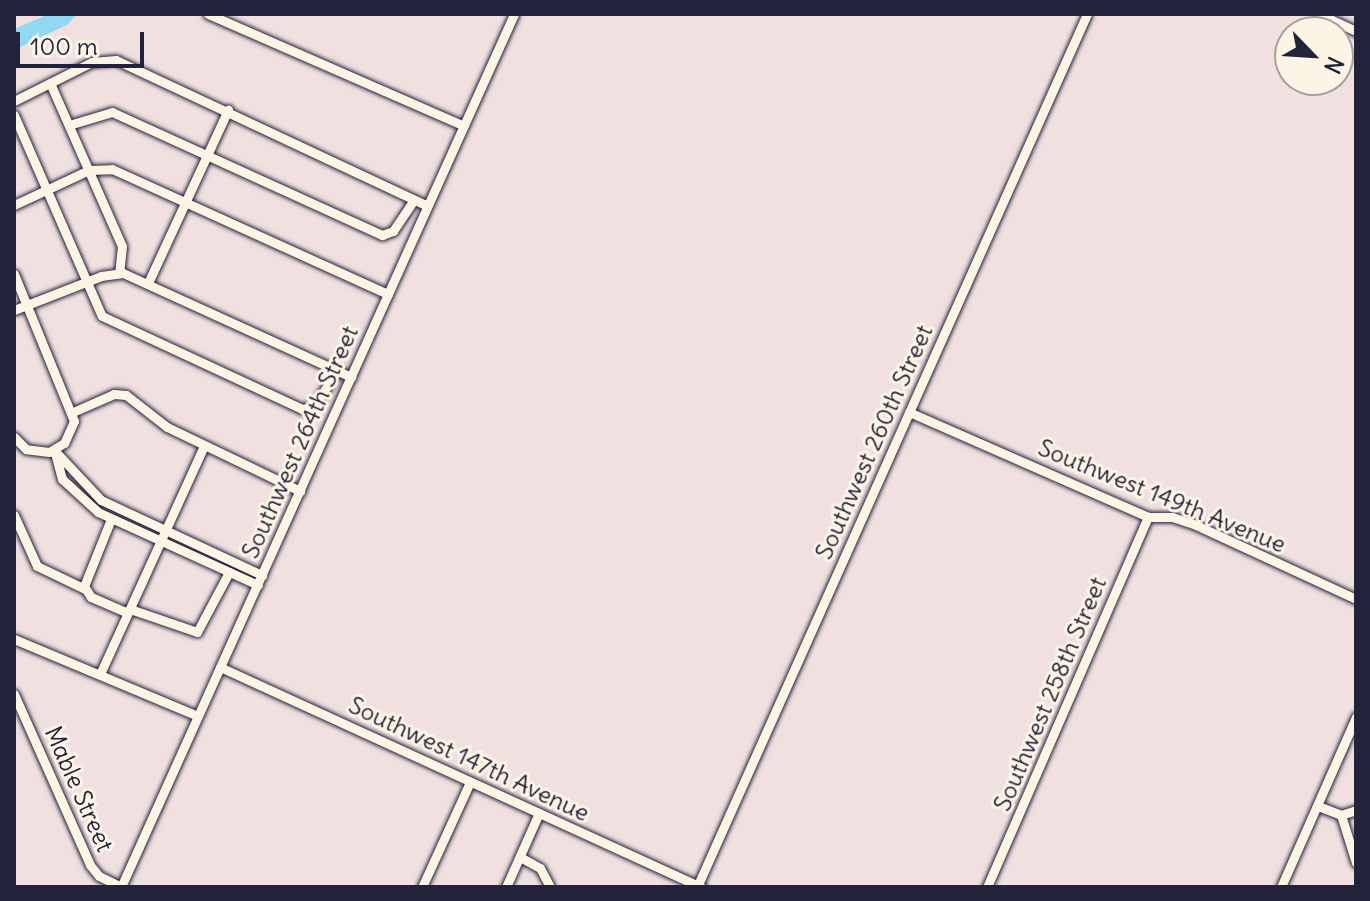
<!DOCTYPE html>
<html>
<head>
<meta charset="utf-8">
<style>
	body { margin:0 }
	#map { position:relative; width:1370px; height:901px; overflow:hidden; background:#f1e0e0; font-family:Delius,sans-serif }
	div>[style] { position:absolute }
	.water>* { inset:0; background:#91d9f3 }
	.roads { filter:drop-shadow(0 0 2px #22223b) drop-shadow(0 0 2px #22223b) }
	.minor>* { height:9px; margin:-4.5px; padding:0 4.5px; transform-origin:4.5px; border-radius:4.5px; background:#fcf5e5 }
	span { translate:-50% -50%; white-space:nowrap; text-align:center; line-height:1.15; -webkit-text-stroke:6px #fcf5e5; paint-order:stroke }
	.street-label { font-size:24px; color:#22223b }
	.frame { position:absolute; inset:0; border:16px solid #22223b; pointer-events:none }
	.north { position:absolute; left:1274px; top:16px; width:80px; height:80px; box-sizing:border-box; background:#fcf5e5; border:2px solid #a5a1a1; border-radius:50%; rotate:115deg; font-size:22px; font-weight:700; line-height:32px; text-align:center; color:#22223b }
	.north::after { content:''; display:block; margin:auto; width:28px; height:36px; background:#22223b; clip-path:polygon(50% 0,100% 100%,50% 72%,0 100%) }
	.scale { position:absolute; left:16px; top:32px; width:128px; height:36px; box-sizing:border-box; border:4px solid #22223b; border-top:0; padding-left:10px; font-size:24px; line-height:28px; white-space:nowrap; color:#22223b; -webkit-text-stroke:6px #fcf5e5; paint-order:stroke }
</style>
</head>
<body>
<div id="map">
	<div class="water">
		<div style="clip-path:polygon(49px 14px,77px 14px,67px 25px,14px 50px,14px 29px)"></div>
	</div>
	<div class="roads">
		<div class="minor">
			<div style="left:208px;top:14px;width:279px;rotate:23.6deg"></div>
			<div style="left:1319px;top:14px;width:41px;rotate:24.7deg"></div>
			<div style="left:50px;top:83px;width:178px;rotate:66.2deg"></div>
			<div style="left:122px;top:246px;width:27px;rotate:96deg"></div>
			<div style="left:14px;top:101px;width:87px;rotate:-26.6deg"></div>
			<div style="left:92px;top:62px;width:24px;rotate:-5deg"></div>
			<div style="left:116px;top:60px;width:344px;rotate:25.1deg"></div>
			<div style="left:14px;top:115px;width:219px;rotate:66.4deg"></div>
			<div style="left:102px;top:316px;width:221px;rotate:24.9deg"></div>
			<div style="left:302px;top:409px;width:12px;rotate:-14deg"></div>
			<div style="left:314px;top:406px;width:42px;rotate:-56.7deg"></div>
			<div style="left:69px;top:125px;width:45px;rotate:-16.8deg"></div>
			<div style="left:112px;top:112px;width:297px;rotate:24.5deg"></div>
			<div style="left:382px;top:235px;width:12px;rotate:-20deg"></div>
			<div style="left:393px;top:231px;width:37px;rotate:-56deg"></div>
			<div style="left:14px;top:205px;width:83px;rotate:-25deg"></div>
			<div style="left:89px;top:170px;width:23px;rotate:-2deg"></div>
			<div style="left:112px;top:169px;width:303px;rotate:24.4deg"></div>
			<div style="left:14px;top:274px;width:159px;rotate:67.8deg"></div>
			<div style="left:74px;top:421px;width:24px;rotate:114deg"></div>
			<div style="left:64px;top:443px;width:17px;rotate:149deg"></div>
			<div style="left:49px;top:452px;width:23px;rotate:-173deg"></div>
			<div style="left:26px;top:449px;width:17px;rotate:-135deg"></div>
			<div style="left:148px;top:283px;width:191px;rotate:-65.2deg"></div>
			<div style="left:14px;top:310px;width:93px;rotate:-21.3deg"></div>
			<div style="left:101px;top:276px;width:22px;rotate:-8deg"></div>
			<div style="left:123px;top:273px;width:251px;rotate:24.5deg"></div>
			<div style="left:73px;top:412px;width:45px;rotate:-23.7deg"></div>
			<div style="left:114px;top:394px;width:12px;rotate:5deg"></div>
			<div style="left:126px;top:395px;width:52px;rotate:38deg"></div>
			<div style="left:167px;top:427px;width:148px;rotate:25.7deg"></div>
			<div style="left:909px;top:412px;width:261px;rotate:23.7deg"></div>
			<div style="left:1148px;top:517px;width:24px"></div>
			<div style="left:1172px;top:517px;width:25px;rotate:18deg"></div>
			<div style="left:1196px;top:525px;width:176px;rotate:24.8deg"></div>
			<div style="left:14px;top:515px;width:56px;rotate:65.7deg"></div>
			<div style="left:37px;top:566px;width:53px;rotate:25.6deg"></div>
			<div style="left:111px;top:519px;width:72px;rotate:111.9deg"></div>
			<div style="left:84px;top:586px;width:13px;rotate:58deg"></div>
			<div style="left:91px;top:597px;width:40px;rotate:23.4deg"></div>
			<div style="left:258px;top:585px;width:176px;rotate:-155.5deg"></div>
			<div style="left:98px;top:512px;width:49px;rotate:-137.5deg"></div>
			<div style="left:62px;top:479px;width:30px;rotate:-105deg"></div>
			<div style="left:54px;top:450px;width:69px;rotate:46.8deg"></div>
			<div style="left:101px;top:500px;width:178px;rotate:25deg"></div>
			<div style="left:130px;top:609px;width:71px;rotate:18.9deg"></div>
			<div style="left:197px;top:632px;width:68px;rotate:-61.9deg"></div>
			<div style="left:14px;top:639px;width:199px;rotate:22.7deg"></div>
			<div style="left:220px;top:667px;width:529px;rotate:24.58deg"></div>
			<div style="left:100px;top:674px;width:251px;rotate:-65.5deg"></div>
			<div style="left:14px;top:694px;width:187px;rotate:66deg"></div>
			<div style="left:90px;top:865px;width:14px;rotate:51deg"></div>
			<div style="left:99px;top:876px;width:25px;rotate:26deg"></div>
			<div style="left:1318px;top:806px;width:25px;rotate:21deg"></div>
			<div style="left:1341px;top:815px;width:16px;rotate:-18deg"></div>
			<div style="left:1341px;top:815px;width:50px;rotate:72.6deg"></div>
			<div style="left:520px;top:857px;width:23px;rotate:29deg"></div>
			<div style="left:540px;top:868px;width:21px;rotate:62deg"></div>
			<div style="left:121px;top:887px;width:957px;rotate:-65.76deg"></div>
			<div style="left:422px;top:887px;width:115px;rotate:-65.4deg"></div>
			<div style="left:506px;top:887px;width:81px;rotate:-66deg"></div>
			<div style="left:697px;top:887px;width:956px;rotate:-65.93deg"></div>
			<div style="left:987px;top:887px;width:404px;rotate:-66.5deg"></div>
			<div style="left:1281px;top:887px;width:186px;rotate:-66.2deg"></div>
		</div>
	</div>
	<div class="street-label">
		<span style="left:300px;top:442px;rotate:-66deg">Southwest 264th Street</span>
		<span style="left:874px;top:442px;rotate:-66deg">Southwest 260th Street</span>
		<span style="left:1162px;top:496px;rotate:22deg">Southwest 149th Avenue</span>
		<span style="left:1050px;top:694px;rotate:-67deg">Southwest 258th Street</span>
		<span style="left:469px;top:759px;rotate:25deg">Southwest 147th Avenue</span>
		<span style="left:79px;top:789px;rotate:66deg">Mable Street</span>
	</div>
	<div class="frame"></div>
	<div class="north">N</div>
	<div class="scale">100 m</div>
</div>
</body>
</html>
